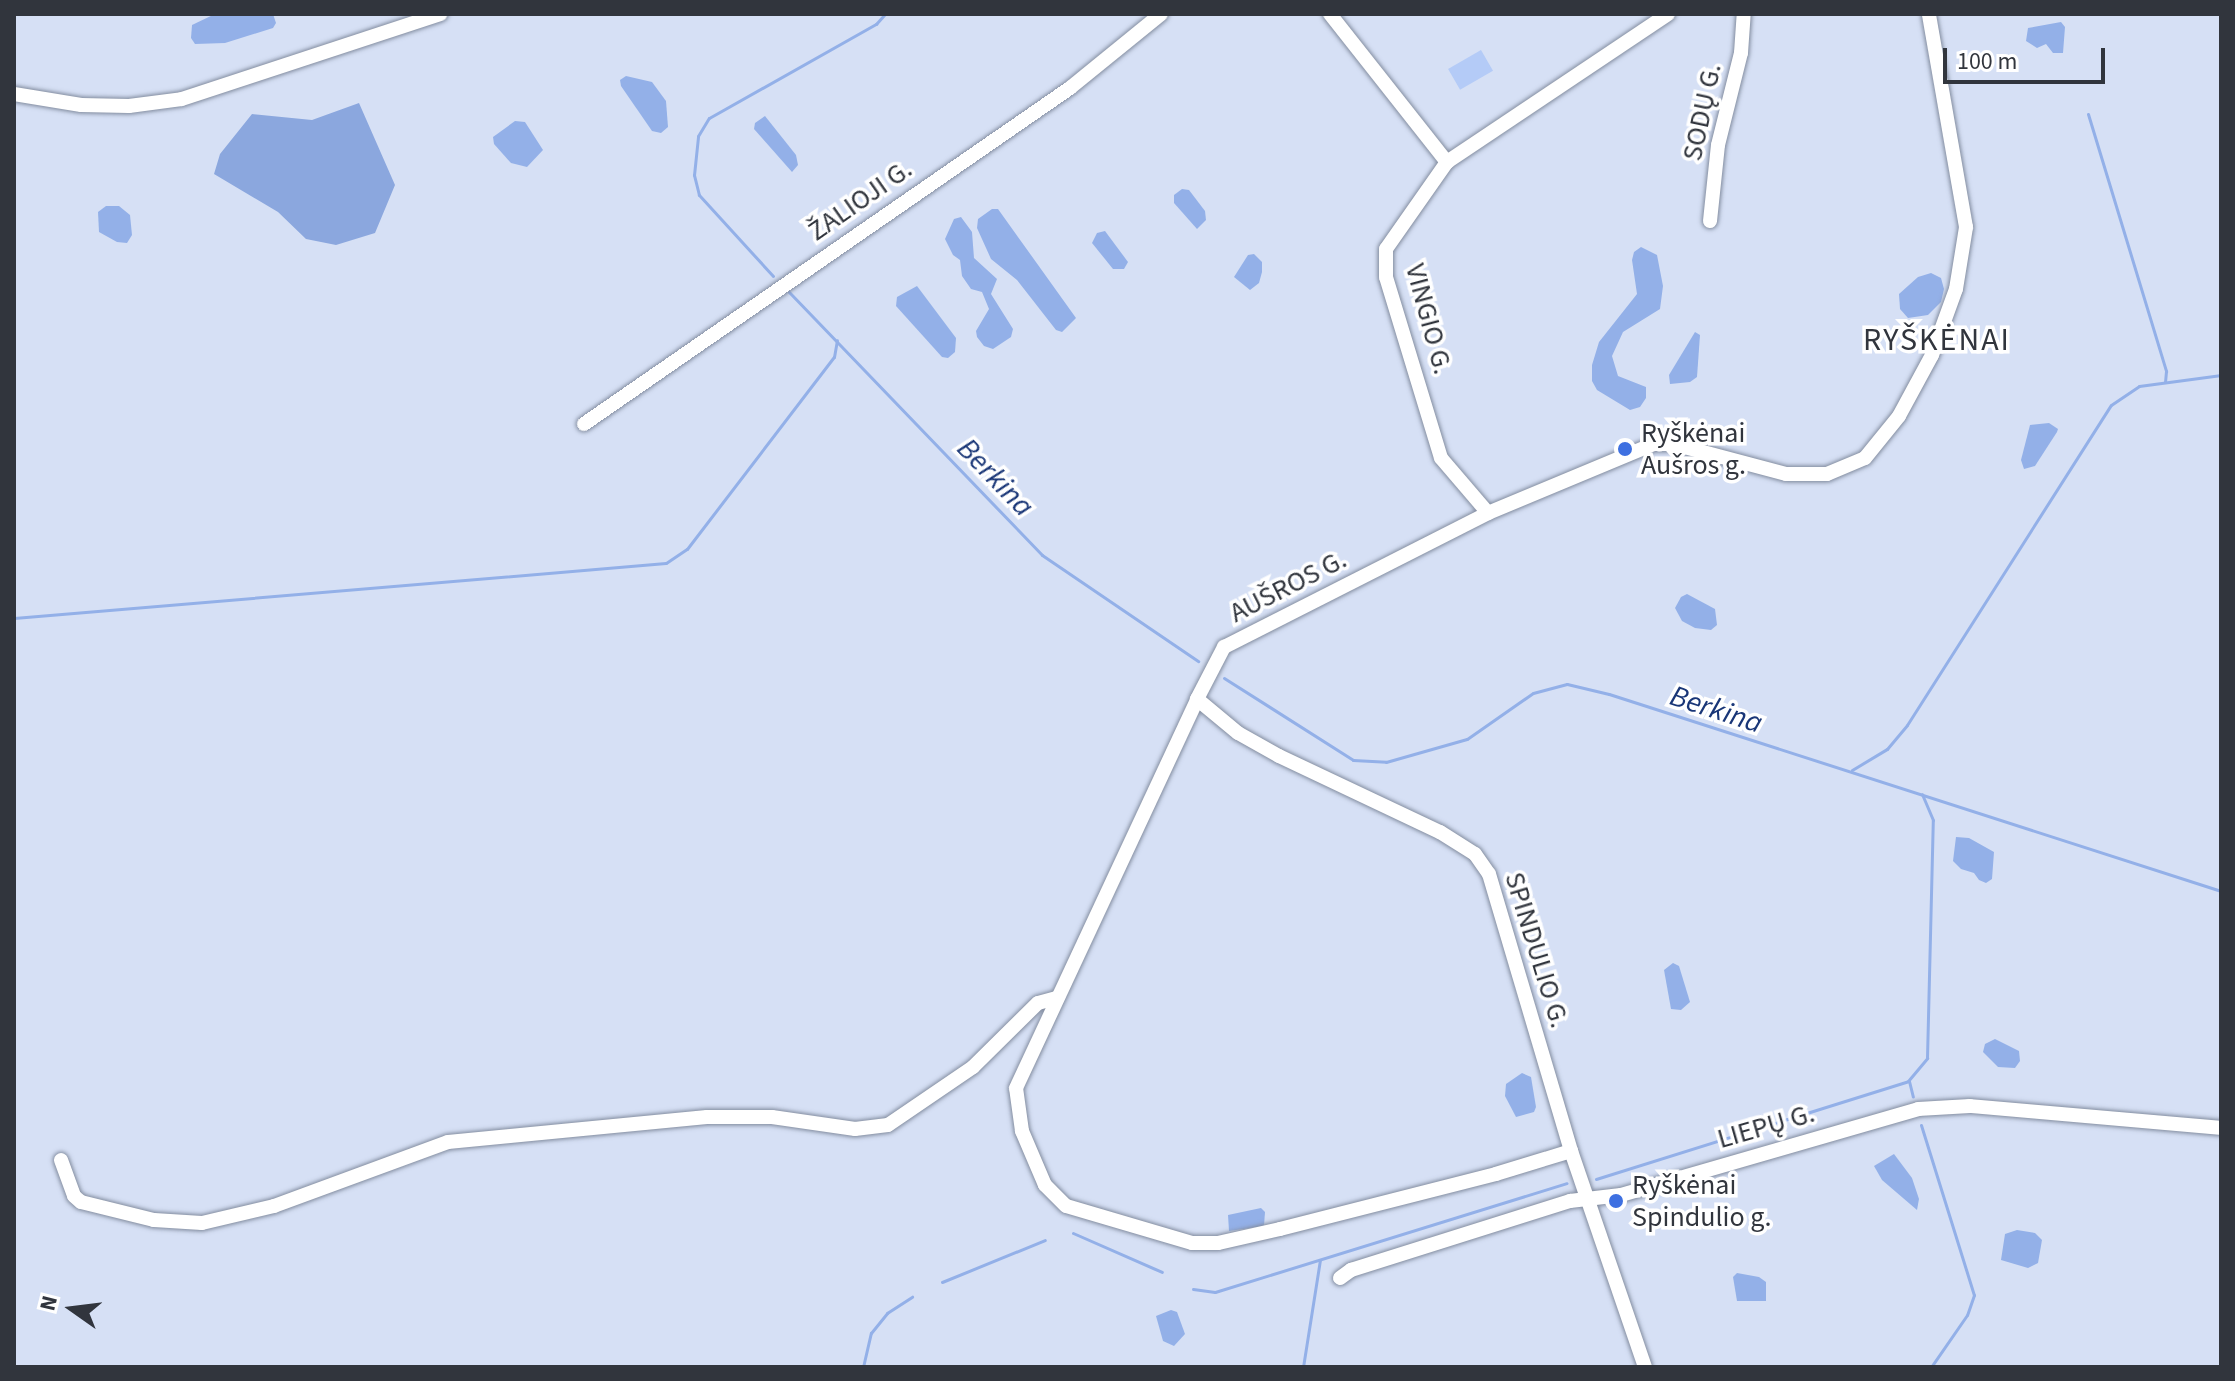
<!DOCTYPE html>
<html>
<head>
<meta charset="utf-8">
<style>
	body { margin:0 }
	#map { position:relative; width:2235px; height:1381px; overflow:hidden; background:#d6e0f5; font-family:"Source Sans 3",sans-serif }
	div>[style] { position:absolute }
	.green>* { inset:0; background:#b4cbf7; transform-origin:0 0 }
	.forest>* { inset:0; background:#8ba7de }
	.water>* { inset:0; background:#93b0e8 }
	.stream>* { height:3px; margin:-1.5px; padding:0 1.5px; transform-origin:1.5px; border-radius:1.5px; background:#93b0e8 }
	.roads { filter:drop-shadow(0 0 2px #838da0) drop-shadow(0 0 2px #838da0) }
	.minor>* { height:14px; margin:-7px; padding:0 7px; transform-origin:7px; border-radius:7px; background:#fff }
	.dots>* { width:22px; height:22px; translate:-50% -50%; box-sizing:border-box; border:4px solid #fff; border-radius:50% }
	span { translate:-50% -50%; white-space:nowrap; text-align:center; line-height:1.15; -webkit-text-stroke:7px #fff; paint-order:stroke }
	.street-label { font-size:28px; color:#31353d }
	.poi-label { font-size:28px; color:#31353d }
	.left { translate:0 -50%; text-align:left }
	.water-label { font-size:30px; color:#193677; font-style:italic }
	.quarter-label { font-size:32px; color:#31353d; letter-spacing:2px }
	.frame { position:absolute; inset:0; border:16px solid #31353d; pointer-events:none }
	.north { position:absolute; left:32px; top:1269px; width:80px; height:80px; -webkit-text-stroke:6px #fff; paint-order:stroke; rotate:284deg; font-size:22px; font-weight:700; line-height:32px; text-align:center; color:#31353d }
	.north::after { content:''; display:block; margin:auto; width:28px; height:36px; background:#31353d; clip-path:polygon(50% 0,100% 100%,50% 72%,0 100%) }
	.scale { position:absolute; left:1943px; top:48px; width:162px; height:36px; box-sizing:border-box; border:4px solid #31353d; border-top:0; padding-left:10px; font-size:24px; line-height:28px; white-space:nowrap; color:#31353d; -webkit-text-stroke:6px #fff; paint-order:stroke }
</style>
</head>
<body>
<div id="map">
	<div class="green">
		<div style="left:1481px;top:50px;width:24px;height:38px;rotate:60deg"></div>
	</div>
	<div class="forest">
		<div style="clip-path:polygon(359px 103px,395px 185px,375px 233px,336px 245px,306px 239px,278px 212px,214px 174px,220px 154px,252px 114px,312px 120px)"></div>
	</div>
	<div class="water">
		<div style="clip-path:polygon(215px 14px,273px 14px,276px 23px,273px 28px,225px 43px,195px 44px,191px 38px,192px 25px)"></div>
		<div style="clip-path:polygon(2061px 22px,2065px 27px,2063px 53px,2053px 53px,2046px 44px,2037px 48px,2026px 41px,2028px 28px)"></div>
		<div style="clip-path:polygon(626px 76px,652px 82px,666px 101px,668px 127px,661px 133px,652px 131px,621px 86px,620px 80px)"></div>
		<div style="clip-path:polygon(765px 116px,796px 155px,798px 165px,792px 172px,754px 129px,755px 123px)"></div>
		<div style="clip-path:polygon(515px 121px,525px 122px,543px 150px,527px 167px,511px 163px,494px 144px,493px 137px)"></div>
		<div style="clip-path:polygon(1182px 189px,1189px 190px,1205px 211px,1206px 220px,1197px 229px,1174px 203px,1174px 195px)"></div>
		<div style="clip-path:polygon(106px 206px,119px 206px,130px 215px,132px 235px,127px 243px,117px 242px,99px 232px,98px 212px)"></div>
		<div style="clip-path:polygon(992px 209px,998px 209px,1076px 318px,1062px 332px,1056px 330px,1017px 280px,991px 259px,977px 228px,978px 219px)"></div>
		<div style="clip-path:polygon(961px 217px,972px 232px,974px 258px,997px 279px,991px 294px,1013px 329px,1011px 337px,993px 349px,984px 346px,977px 337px,976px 331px,989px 309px,982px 292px,971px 289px,962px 276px,960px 260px,953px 255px,945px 239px,954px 219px)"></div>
		<div style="clip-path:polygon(1105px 231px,1128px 262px,1124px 269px,1113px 269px,1092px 243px,1097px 233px)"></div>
		<div style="clip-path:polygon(1641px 247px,1657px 255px,1663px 286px,1660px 309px,1623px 332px,1612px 356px,1618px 376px,1646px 387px,1646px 398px,1640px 407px,1630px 410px,1597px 390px,1592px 381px,1592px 365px,1599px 342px,1637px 294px,1632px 260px,1634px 252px)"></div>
		<div style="clip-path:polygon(1254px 254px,1262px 262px,1262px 272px,1259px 283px,1250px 290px,1234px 277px,1248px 255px)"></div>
		<div style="clip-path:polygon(1931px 273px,1941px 278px,1944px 289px,1941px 302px,1928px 315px,1908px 318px,1900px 309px,1899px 294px,1918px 277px)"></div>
		<div style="clip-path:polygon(917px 286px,956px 338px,955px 352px,948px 358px,942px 357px,896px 306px,897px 297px)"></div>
		<div style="clip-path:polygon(1695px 332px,1700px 335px,1697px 377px,1690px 382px,1670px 384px,1669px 375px)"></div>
		<div style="clip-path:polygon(2049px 423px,2058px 429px,2057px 432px,2035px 466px,2024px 469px,2021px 460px,2030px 425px)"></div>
		<div style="clip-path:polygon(1687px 594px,1715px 609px,1717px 625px,1711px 630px,1695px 628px,1682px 621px,1675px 608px,1681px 597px)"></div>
		<div style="clip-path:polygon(1956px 837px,1969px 838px,1994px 852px,1992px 879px,1986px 883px,1979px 880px,1974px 873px,1961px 869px,1953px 861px)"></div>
		<div style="clip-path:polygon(1673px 963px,1679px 966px,1690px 1002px,1681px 1010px,1671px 1009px,1664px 970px)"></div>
		<div style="clip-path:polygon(1995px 1039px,2019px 1051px,2020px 1061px,2015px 1068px,1998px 1067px,1983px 1052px,1985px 1044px)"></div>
		<div style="clip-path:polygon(1522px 1073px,1531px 1077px,1536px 1107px,1534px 1112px,1516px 1117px,1505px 1096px,1506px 1084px)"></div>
		<div style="clip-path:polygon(1894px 1154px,1912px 1178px,1919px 1199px,1917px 1210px,1882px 1180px,1874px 1166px)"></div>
		<div style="clip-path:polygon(1261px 1208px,1265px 1212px,1264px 1226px,1229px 1231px,1228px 1215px)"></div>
		<div style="clip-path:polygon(2017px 1230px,2035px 1233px,2042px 1240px,2038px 1263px,2028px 1268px,2001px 1260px,2005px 1234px)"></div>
		<div style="clip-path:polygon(1737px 1273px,1759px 1277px,1766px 1282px,1766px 1301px,1737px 1301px,1733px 1277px)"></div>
		<div style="clip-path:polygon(1171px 1310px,1177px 1312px,1185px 1334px,1174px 1346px,1163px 1341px,1156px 1316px)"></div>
	</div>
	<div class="stream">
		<div style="left:2088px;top:114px;width:269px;rotate:73.1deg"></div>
		<div style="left:2166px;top:371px;width:11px;rotate:95deg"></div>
		<div style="left:773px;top:276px;width:110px;rotate:-132.4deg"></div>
		<div style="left:699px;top:195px;width:21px;rotate:-104deg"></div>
		<div style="left:694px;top:175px;width:39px;rotate:-84deg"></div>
		<div style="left:698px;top:136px;width:21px;rotate:-59deg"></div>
		<div style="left:709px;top:118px;width:192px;rotate:-29.4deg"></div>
		<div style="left:876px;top:24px;width:13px;rotate:-48deg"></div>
		<div style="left:789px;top:292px;width:365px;rotate:46.1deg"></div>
		<div style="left:1042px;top:555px;width:189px;rotate:34.2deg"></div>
		<div style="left:14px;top:618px;width:654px;rotate:-4.82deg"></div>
		<div style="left:666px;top:563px;width:25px;rotate:-34deg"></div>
		<div style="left:687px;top:549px;width:242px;rotate:-52.6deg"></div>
		<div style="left:834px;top:357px;width:17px;rotate:-80deg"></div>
		<div style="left:1224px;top:678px;width:153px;rotate:32.4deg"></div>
		<div style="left:1353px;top:760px;width:33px;rotate:3deg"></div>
		<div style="left:1386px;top:762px;width:84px;rotate:-15.9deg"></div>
		<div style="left:1467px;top:739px;width:80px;rotate:-34.9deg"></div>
		<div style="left:1533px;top:693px;width:35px;rotate:-15deg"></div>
		<div style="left:1567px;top:684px;width:43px;rotate:13.4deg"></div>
		<div style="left:1609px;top:694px;width:643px;rotate:17.84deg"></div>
		<div style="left:1852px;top:770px;width:41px;rotate:-31deg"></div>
		<div style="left:1887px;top:749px;width:31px;rotate:-50deg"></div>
		<div style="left:1907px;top:725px;width:379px;rotate:-57.5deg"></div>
		<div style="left:2111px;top:405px;width:34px;rotate:-34deg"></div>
		<div style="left:2139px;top:386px;width:83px;rotate:-7.6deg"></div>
		<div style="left:1909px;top:1081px;width:16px;rotate:76deg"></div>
		<div style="left:1921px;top:1125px;width:178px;rotate:72.7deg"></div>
		<div style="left:1974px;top:1295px;width:21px;rotate:109deg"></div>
		<div style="left:1967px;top:1315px;width:63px;rotate:124.7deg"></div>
		<div style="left:1596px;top:1179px;width:327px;rotate:-17.4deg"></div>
		<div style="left:1908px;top:1081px;width:30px;rotate:-50deg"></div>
		<div style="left:1927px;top:1058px;width:238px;rotate:-88.6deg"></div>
		<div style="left:1933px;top:820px;width:28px;rotate:-113deg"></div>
		<div style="left:1073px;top:1233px;width:97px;rotate:23.7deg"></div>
		<div style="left:942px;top:1282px;width:111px;rotate:-22.2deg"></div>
		<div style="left:1193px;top:1289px;width:22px;rotate:8deg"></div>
		<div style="left:1215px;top:1292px;width:368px;rotate:-17.2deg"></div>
		<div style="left:863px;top:1367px;width:35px;rotate:-77deg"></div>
		<div style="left:871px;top:1333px;width:26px;rotate:-51deg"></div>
		<div style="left:887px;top:1313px;width:30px;rotate:-33deg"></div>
		<div style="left:1303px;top:1367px;width:108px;rotate:-81deg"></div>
	</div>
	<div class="roads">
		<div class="minor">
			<div style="left:1330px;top:14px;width:189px;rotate:51.7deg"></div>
			<div style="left:14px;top:94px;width:68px;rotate:9.3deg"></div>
			<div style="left:81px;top:105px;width:48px;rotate:1.2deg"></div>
			<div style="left:129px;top:106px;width:53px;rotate:-7.5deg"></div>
			<div style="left:182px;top:99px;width:272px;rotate:-18.2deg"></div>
			<div style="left:1710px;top:221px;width:76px;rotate:-84deg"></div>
			<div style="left:1718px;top:145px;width:95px;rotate:-76deg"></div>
			<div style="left:1741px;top:53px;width:39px;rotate:-86deg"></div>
			<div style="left:584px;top:424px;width:591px;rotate:-34.66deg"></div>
			<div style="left:1070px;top:88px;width:117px;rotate:-39.1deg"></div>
			<div style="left:1488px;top:513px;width:72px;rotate:-130.5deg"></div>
			<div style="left:1441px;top:458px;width:189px;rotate:-106.9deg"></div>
			<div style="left:1386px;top:277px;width:28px;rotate:-90deg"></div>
			<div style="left:1386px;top:249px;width:106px;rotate:-55deg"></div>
			<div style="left:1447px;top:162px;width:266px;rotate:-33.8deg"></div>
			<div style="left:1197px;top:699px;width:53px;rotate:39.7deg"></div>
			<div style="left:1238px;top:733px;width:47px;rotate:29.3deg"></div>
			<div style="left:1279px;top:756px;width:178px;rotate:25.3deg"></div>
			<div style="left:1440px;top:832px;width:41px;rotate:32.2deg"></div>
			<div style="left:1475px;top:854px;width:24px;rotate:55deg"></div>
			<div style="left:1489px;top:874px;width:289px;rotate:73.5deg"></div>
			<div style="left:1571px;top:1151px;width:228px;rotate:71.1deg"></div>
			<div style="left:1571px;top:1151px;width:78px;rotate:163deg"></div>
			<div style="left:1496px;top:1174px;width:223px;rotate:165.7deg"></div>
			<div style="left:1280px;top:1229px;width:64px;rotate:167.3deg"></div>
			<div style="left:1218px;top:1243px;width:26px;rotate:180deg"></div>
			<div style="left:1192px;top:1243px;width:131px;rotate:-163.6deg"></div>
			<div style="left:1066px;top:1206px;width:30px;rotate:-135deg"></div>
			<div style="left:1045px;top:1185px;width:59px;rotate:-113.1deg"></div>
			<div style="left:1022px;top:1131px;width:43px;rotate:-97.9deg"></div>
			<div style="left:1016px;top:1088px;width:429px;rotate:-65deg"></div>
			<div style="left:1197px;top:699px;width:59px;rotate:-62.6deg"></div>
			<div style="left:1224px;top:647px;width:296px;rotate:-26.9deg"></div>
			<div style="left:1488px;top:513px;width:180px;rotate:-22.6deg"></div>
			<div style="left:1654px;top:444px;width:19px"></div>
			<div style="left:1673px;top:444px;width:117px;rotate:14.9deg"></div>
			<div style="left:1786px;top:474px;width:41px"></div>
			<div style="left:1827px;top:474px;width:41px;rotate:-22.8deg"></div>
			<div style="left:1865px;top:458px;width:54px;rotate:-51deg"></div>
			<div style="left:1899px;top:416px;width:69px;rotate:-61.6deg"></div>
			<div style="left:1932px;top:355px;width:70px;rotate:-70deg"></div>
			<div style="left:1956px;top:289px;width:63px;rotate:-80.8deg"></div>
			<div style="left:1966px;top:227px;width:216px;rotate:-99.9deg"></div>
			<div style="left:61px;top:1160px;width:38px;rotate:70deg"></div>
			<div style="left:74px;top:1196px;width:9px;rotate:41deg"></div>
			<div style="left:81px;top:1202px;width:75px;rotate:13.9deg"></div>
			<div style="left:154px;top:1220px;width:48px;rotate:3.6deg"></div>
			<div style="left:202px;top:1223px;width:74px;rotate:-13.3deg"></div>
			<div style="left:274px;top:1206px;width:185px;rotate:-20.2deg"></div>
			<div style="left:448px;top:1142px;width:260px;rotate:-5.5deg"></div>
			<div style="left:707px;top:1117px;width:65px"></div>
			<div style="left:772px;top:1117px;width:84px;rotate:8.2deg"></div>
			<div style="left:855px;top:1129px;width:33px;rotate:-7deg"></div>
			<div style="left:888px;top:1125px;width:103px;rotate:-34.3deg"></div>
			<div style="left:973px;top:1067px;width:91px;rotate:-44.6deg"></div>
			<div style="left:1038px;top:1003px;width:20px;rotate:-15deg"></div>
			<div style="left:1340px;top:1278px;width:14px;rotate:-36deg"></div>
			<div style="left:1351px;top:1270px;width:230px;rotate:-17.5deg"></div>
			<div style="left:1570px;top:1201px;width:51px;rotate:-6.7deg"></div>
			<div style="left:1621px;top:1195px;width:309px;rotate:-16.1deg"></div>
			<div style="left:1918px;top:1109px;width:52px;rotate:-3.3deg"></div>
			<div style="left:1970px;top:1106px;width:252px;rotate:5deg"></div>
		</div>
	</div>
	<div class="dots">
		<div style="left:1625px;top:449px;background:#3e70e1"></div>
		<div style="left:1616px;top:1201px;background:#3e70e1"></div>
	</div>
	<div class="street-label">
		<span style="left:1702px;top:112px;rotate:-78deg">SODŲ G.</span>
		<span style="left:860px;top:200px;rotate:-35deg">ŽALIOJI G.</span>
		<span style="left:1429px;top:319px;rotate:75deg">VINGIO G.</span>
		<span style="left:1288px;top:586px;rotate:-27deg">AUŠROS G.</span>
		<span style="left:1537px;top:950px;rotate:73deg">SPINDULIO G.</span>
		<span style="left:1766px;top:1126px;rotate:-16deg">LIEPŲ G.</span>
	</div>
	<div class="poi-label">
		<span class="left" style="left:1641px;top:449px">Ryškėnai<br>Aušros g.</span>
		<span class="left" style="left:1632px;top:1201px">Ryškėnai<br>Spindulio g.</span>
	</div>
	<div class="water-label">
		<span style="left:995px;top:478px;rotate:46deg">Berkina</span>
		<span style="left:1716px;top:710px;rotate:18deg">Berkina</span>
	</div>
	<div class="quarter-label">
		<span style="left:1937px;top:340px">RYŠKĖNAI</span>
	</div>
	<div class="frame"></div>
	<div class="north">N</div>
	<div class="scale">100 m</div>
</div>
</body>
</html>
